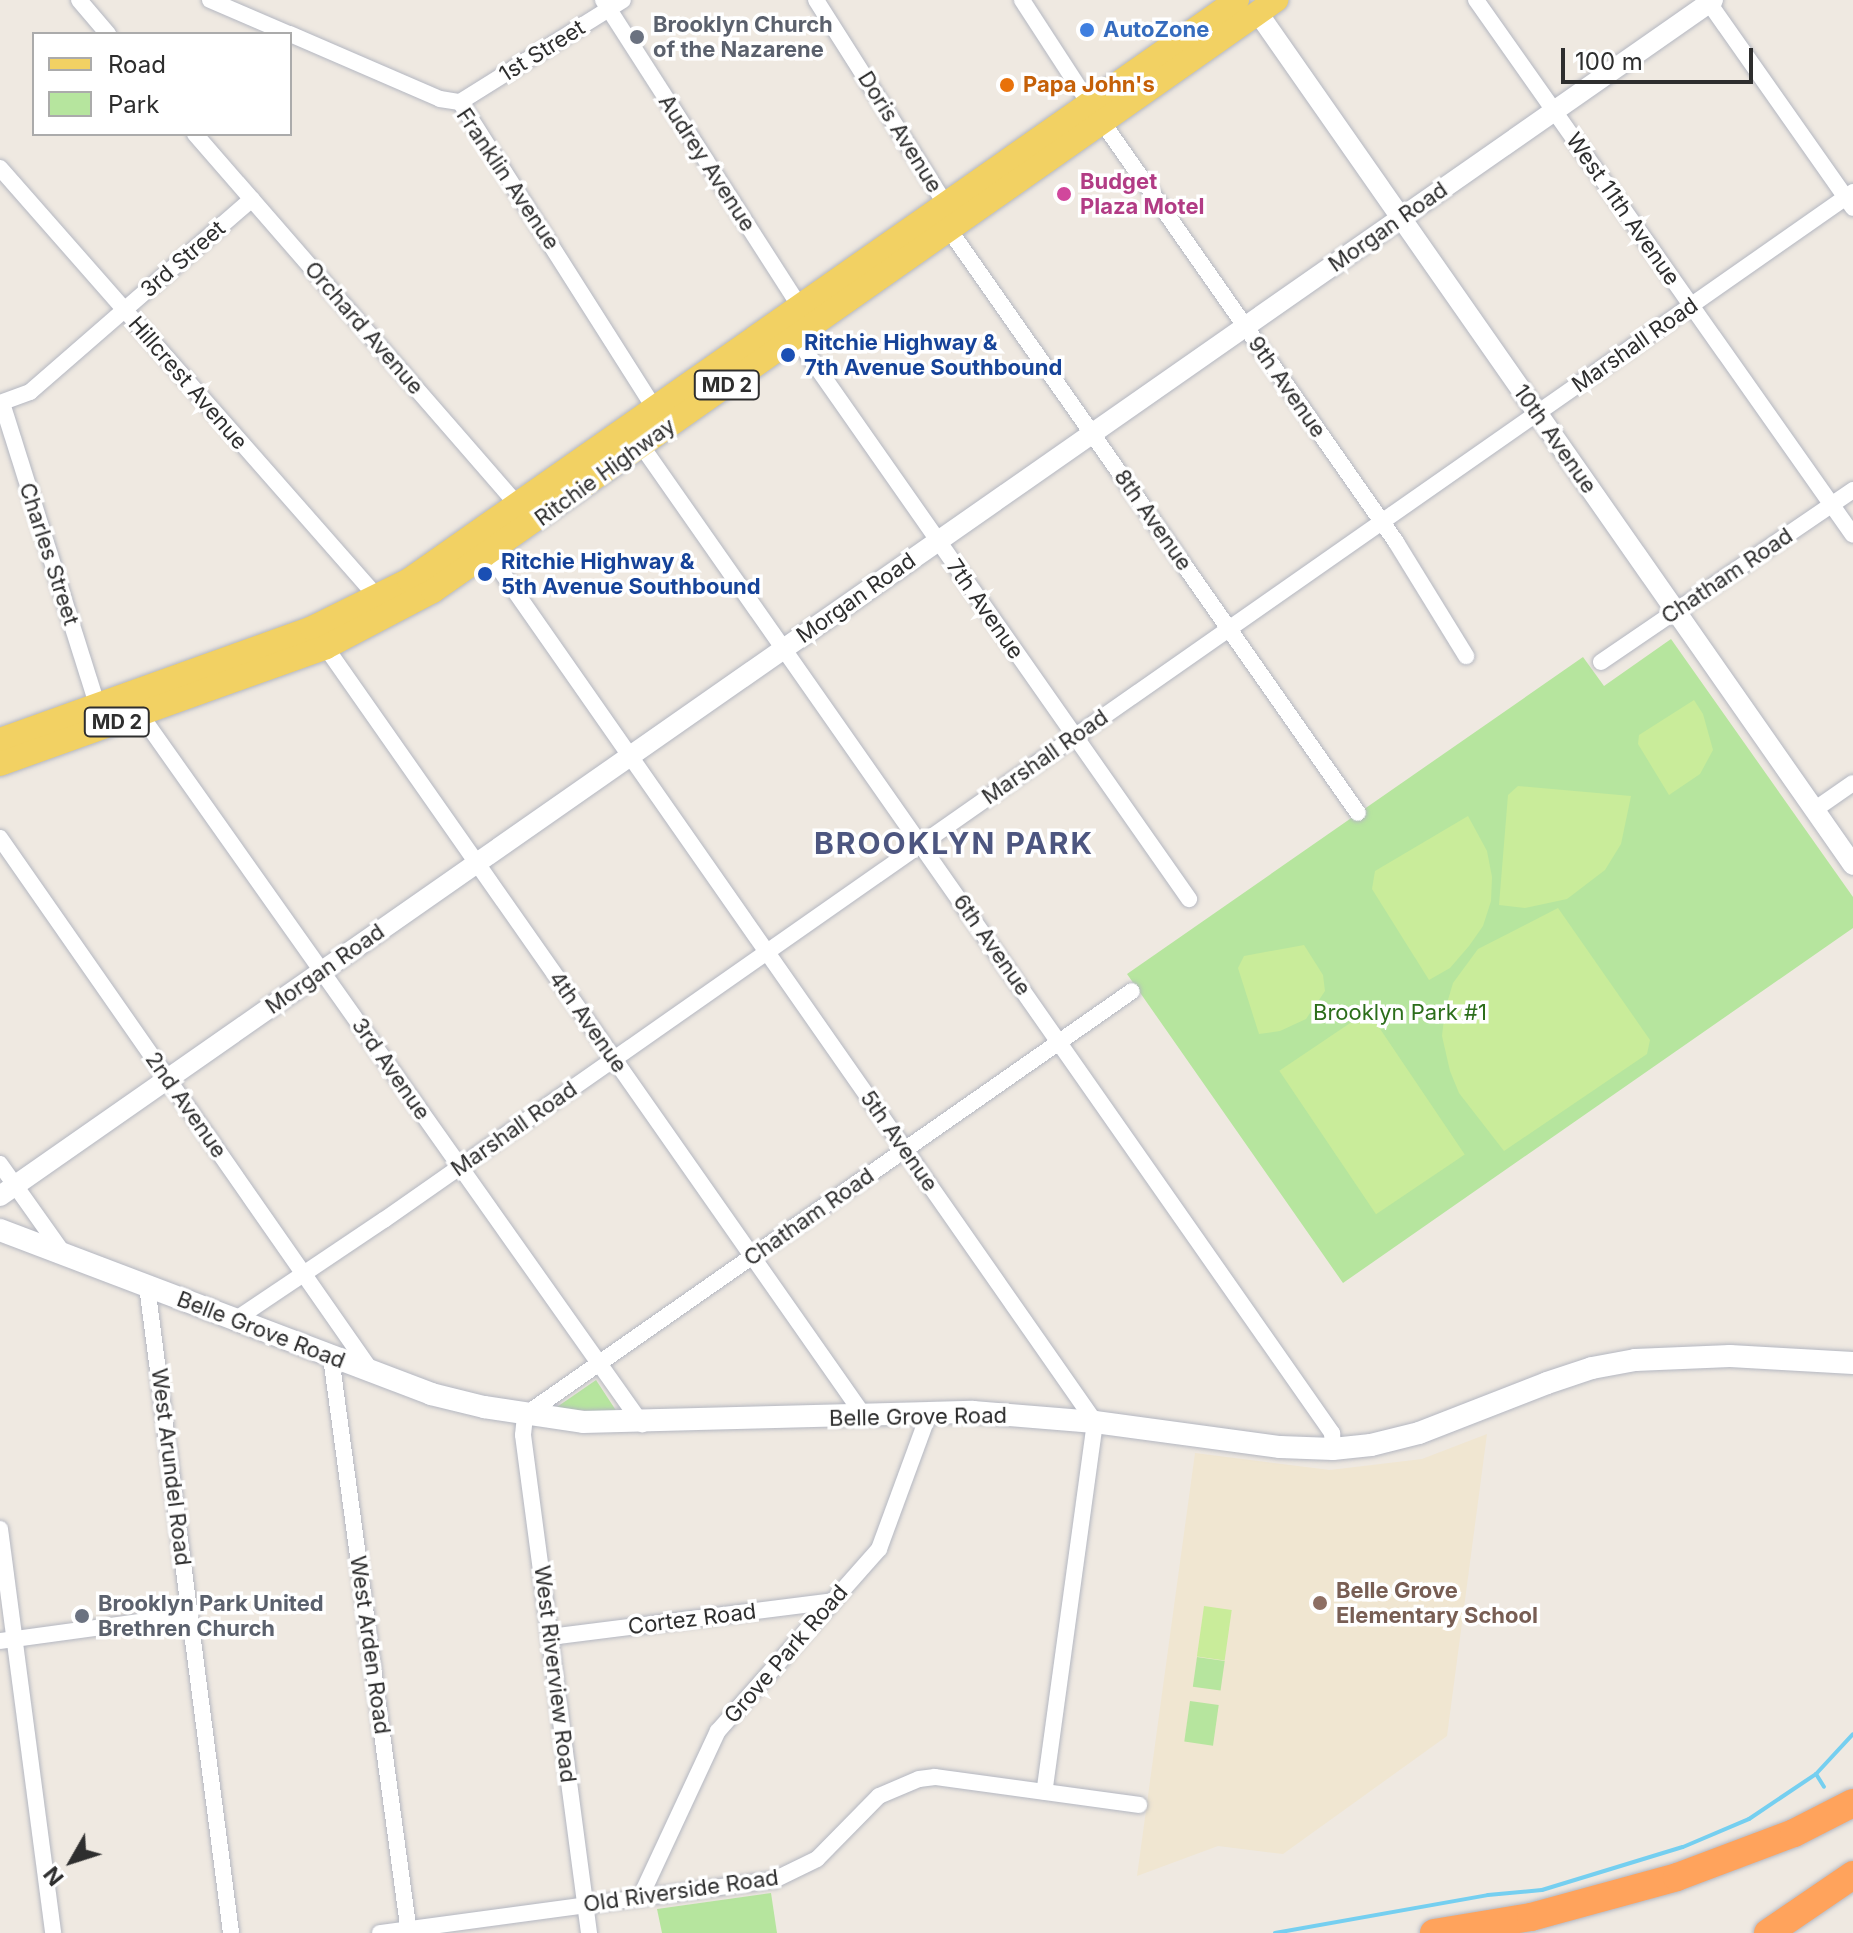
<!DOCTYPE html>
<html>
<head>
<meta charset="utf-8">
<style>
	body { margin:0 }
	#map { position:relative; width:1853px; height:1933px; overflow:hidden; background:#efe9e1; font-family:Inter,sans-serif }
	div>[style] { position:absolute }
	.education>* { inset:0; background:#f0e6d1 }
	.green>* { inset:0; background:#b6e59e; transform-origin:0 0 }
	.pitch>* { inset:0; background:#c9ec9a; transform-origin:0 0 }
	.stream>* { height:4px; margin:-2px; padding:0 2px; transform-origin:2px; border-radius:2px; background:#75cff0 }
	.roads { filter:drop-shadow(0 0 2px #b4b7c1) drop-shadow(0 0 2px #b4b7c1) }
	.minor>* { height:16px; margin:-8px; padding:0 8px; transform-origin:8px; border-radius:8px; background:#fff }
	.tertiary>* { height:20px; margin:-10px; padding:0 10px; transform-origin:10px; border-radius:10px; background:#fff }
	.secondary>* { height:22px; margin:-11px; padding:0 11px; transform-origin:11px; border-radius:11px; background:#fff }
	.primary>* { height:24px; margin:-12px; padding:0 12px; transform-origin:12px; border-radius:12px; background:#f2d163 }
	.motorway>* { height:28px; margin:-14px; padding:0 14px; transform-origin:14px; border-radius:14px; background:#ffa35c }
	.dots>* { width:22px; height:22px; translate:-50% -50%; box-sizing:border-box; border:4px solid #fff; border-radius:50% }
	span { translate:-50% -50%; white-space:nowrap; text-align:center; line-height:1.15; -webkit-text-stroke:7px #fff; paint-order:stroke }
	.shield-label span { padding:2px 6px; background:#fff; border:2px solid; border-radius:6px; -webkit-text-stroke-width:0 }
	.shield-label { font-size:20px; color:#2e2e2e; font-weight:700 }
	.worship-label { font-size:22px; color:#5b616d; font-weight:700 }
	.left { translate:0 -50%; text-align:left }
	.shop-label { font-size:22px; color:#366cbe; font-weight:700 }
	.street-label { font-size:22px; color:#2e2e2e }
	.food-label { font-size:22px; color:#c56008; font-weight:700 }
	.hotel-label { font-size:22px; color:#b23c85; font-weight:700 }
	.transit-label { font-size:22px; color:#164399; font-weight:700 }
	.park-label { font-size:22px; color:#2c6e1b }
	.education-label { font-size:22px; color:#785e54; font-weight:700 }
	.district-label { font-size:30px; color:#4d5680; font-weight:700; letter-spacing:2px }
	.legend { position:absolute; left:32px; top:32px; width:260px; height:104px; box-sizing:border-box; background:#fff; border:2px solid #ababab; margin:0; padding:10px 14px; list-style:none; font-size:24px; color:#2e2e2e }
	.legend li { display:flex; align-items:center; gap:16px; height:40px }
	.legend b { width:40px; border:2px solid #ababab }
	.north { position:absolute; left:32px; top:1821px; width:80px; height:80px; -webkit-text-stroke:6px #fff; paint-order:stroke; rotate:231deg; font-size:22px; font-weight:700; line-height:32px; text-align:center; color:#2e2e2e }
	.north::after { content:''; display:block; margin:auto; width:28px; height:36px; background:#2e2e2e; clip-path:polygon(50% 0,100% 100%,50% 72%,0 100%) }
	.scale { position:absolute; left:1561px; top:48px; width:192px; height:36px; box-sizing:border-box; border:4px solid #2e2e2e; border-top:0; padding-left:10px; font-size:24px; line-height:28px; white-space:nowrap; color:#2e2e2e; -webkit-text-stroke:6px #fff; paint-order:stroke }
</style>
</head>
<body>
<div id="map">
	<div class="education">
		<div style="clip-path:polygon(1487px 1434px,1447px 1736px,1283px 1854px,1218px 1846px,1137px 1876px,1195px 1453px,1330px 1470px,1422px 1459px)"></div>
	</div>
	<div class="green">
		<div style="clip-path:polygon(1671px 639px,1853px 897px,1853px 928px,1343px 1283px,1127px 974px,1583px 657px,1604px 686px)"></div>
		<div style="clip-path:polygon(596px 1380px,617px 1412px,554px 1409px)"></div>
		<div style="left:1197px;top:1657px;width:28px;height:30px;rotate:8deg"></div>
		<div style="left:1190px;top:1701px;width:29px;height:41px;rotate:8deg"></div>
		<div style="clip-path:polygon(771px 1893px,777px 1933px,662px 1933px,657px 1909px)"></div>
	</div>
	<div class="pitch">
		<div style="clip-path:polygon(1694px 700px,1703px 714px,1713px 750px,1700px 774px,1669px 795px,1638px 744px,1639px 735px)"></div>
		<div style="clip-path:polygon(1518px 786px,1631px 796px,1621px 844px,1605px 870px,1567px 899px,1525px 908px,1499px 905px,1508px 795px)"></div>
		<div style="clip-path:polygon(1468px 816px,1487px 851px,1492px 877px,1491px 901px,1483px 926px,1469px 946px,1450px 968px,1429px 980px,1372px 889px,1375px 871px)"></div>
		<div style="clip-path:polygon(1558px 908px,1650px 1040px,1647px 1054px,1504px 1151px,1459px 1093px,1450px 1071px,1442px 1036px,1445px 1010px,1453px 983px,1478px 949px)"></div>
		<div style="clip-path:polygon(1304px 945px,1323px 975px,1325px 991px,1306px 1019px,1280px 1031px,1259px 1034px,1238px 968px,1244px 956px)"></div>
		<div style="left:1368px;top:1011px;width:173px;height:107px;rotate:56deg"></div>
		<div style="left:1204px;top:1606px;width:28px;height:51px;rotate:8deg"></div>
	</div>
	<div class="stream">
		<div style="left:1816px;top:1774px;width:15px;rotate:58deg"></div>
		<div style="left:1275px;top:1933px;width:216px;rotate:-10.1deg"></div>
		<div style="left:1488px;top:1895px;width:54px;rotate:-5.3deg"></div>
		<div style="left:1542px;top:1890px;width:147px;rotate:-17deg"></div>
		<div style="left:1683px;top:1847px;width:72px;rotate:-23deg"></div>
		<div style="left:1749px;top:1819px;width:81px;rotate:-33.9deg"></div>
		<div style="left:1816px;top:1774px;width:54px;rotate:-47.2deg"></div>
	</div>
	<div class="roads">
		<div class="minor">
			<div style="left:79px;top:0;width:45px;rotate:49.5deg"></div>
			<div style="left:210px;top:0;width:86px;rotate:23.3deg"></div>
			<div style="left:603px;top:0;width:374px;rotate:57.3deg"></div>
			<div style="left:816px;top:0;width:241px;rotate:57.6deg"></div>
			<div style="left:945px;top:203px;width:25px;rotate:83deg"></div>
			<div style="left:948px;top:228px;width:714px;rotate:54.98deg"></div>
			<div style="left:1022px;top:0;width:123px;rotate:57deg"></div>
			<div style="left:1089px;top:103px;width:536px;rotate:55.03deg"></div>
			<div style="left:1396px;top:542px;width:134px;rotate:58.4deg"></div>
			<div style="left:1476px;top:0;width:654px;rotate:54.83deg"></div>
			<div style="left:1707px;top:0;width:254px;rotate:54.9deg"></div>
			<div style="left:290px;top:34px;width:163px;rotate:23.4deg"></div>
			<div style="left:440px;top:99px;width:20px;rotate:9deg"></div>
			<div style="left:460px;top:102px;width:364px;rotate:57.6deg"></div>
			<div style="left:460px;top:102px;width:192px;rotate:-32deg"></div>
			<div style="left:195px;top:134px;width:498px;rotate:49deg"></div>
			<div style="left:0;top:168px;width:571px;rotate:48.69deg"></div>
			<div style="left:790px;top:329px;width:696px;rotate:55.01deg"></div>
			<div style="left:0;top:403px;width:32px;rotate:-20deg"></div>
			<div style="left:30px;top:392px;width:294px;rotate:-41deg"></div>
			<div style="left:2px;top:403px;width:317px;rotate:72.5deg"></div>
			<div style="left:641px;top:445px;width:1206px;rotate:55.03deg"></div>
			<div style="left:1332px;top:1433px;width:16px;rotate:86deg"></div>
			<div style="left:489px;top:554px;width:1059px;rotate:55.08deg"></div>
			<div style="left:1095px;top:1422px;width:373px;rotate:97.8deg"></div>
			<div style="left:320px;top:639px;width:949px;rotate:55deg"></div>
			<div style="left:1601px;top:662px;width:305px;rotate:-34.3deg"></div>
			<div style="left:140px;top:714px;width:870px;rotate:54.74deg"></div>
			<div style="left:1814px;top:810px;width:47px;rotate:-34.7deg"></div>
			<div style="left:0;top:838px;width:651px;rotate:55.14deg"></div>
			<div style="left:0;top:1164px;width:109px;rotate:54.7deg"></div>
			<div style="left:147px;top:1286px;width:652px;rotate:82.6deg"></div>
			<div style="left:235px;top:1320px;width:179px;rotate:-33.9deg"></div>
			<div style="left:384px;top:1220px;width:1793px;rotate:-34.98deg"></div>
			<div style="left:331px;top:1357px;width:581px;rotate:82.29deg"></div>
			<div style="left:0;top:1529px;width:407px;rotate:82.5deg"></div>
			<div style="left:550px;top:1637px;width:285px;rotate:-7.2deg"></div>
			<div style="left:0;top:1641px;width:192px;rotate:-7.8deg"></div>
			<div style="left:640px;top:1898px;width:184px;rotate:-65deg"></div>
			<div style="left:718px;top:1731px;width:243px;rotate:-48.5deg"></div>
			<div style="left:879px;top:1549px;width:145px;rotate:-69.8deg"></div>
			<div style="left:380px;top:1933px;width:398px;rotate:-7.7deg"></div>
			<div style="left:774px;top:1880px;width:48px;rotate:-26deg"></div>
			<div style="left:817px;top:1859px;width:88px;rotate:-45.5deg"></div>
			<div style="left:879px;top:1796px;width:43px;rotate:-23deg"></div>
			<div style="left:919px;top:1779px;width:16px;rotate:-7deg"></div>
			<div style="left:935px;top:1777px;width:206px;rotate:7.8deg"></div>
			<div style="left:589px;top:1933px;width:502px;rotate:-97.55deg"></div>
			<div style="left:523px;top:1435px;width:20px;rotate:-84deg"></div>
			<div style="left:525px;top:1415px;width:740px;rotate:-34.93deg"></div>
		</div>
		<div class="tertiary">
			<div style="left:1258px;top:13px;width:1039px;rotate:55.07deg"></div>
			<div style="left:0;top:1196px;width:2089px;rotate:-34.92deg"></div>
		</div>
		<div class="secondary">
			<div style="left:0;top:1230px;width:461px;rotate:20.8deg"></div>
			<div style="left:431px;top:1394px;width:55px;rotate:13.8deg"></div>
			<div style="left:484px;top:1407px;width:100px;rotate:8.6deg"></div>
			<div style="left:583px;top:1422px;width:390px;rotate:-1.5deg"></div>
			<div style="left:973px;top:1412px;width:122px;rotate:4.7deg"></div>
			<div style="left:1095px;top:1422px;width:187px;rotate:7.7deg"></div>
			<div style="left:1280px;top:1447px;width:53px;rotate:2.2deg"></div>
			<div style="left:1333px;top:1449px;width:38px;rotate:-6deg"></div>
			<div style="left:1371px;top:1445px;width:49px;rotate:-14deg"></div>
			<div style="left:1419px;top:1433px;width:137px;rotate:-21.3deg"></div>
			<div style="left:1547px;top:1383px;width:47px;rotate:-18.4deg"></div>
			<div style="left:1592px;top:1368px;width:44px;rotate:-10.5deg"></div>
			<div style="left:1635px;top:1360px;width:95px;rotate:-2.4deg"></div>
			<div style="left:1730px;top:1356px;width:123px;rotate:3.3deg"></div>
		</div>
		<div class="primary">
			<div style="left:0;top:740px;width:331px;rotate:-19.7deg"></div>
			<div style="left:312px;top:628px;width:108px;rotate:-26.3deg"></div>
			<div style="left:409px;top:580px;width:1011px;rotate:-35.01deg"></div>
			<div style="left:0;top:764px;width:346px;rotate:-19.7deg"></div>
			<div style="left:326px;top:647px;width:121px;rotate:-27.6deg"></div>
			<div style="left:433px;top:591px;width:1030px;rotate:-35.03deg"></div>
		</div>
		<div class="motorway">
			<div style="left:1434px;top:1933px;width:98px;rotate:-9.4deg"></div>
			<div style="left:1531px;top:1917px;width:151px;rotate:-15.3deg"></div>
			<div style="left:1677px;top:1877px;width:125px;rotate:-20.6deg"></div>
			<div style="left:1794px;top:1833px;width:66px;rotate:-27deg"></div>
			<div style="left:1768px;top:1933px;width:103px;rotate:-34.3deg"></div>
		</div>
	</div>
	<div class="dots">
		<div style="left:1087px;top:30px;background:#3f7fe0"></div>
		<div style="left:637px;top:37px;background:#6b7280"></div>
		<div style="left:1007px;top:85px;background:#e8710a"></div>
		<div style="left:1064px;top:194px;background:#d1479c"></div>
		<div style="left:788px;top:355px;background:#1a4fb4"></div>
		<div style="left:485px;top:574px;background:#1a4fb4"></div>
		<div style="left:1320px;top:1603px;background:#8d6e63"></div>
		<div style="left:82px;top:1616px;background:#6b7280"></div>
	</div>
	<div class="shield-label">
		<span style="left:727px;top:385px">MD 2</span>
		<span style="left:117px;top:722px">MD 2</span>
	</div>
	<div class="worship-label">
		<span class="left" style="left:653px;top:37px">Brooklyn Church<br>of the Nazarene</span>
		<span class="left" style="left:98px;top:1616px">Brooklyn Park United<br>Brethren Church</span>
	</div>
	<div class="shop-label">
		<span class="left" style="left:1103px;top:30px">AutoZone</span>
	</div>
	<div class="street-label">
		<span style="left:542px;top:51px;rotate:-32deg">1st Street</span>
		<span style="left:900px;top:132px;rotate:58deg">Doris Avenue</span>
		<span style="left:707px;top:163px;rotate:57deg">Audrey Avenue</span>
		<span style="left:508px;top:179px;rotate:56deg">Franklin Avenue</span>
		<span style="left:1623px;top:209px;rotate:55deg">West 11th Avenue</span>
		<span style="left:1388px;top:227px;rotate:-35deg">Morgan Road</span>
		<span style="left:183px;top:259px;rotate:-41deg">3rd Street</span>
		<span style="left:364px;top:328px;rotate:49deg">Orchard Avenue</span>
		<span style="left:1635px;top:345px;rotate:-35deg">Marshall Road</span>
		<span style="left:188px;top:383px;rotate:49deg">Hillcrest Avenue</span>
		<span style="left:1287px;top:387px;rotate:55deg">9th Avenue</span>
		<span style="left:1555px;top:439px;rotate:55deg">10th Avenue</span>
		<span style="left:605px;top:472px;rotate:-36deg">Ritchie Highway</span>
		<span style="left:1153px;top:520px;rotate:55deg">8th Avenue</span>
		<span style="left:49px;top:554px;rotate:72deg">Charles Street</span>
		<span style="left:1727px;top:576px;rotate:-34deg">Chatham Road</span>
		<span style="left:856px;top:598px;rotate:-35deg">Morgan Road</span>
		<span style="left:985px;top:609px;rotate:55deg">7th Avenue</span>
		<span style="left:1045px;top:757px;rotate:-35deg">Marshall Road</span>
		<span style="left:992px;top:945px;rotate:55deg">6th Avenue</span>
		<span style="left:325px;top:969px;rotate:-35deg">Morgan Road</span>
		<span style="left:588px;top:1022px;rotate:55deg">4th Avenue</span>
		<span style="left:391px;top:1069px;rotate:55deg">3rd Avenue</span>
		<span style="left:186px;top:1105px;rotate:55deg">2nd Avenue</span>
		<span style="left:514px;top:1129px;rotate:-35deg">Marshall Road</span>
		<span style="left:899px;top:1141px;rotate:55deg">5th Avenue</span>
		<span style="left:809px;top:1217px;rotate:-35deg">Chatham Road</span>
		<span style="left:261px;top:1330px;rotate:21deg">Belle Grove Road</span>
		<span style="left:918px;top:1417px;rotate:-1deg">Belle Grove Road</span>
		<span style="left:171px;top:1467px;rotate:83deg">West Arundel Road</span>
		<span style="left:692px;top:1619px;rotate:-7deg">Cortez Road</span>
		<span style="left:370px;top:1645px;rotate:82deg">West Arden Road</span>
		<span style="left:786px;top:1654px;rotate:-49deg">Grove Park Road</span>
		<span style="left:555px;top:1674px;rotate:83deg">West Riverview Road</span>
		<span style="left:681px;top:1891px;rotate:-8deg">Old Riverside Road</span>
	</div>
	<div class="food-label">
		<span class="left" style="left:1023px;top:85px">Papa John's</span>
	</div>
	<div class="hotel-label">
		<span class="left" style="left:1080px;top:194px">Budget<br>Plaza Motel</span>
	</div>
	<div class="transit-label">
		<span class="left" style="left:804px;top:355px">Ritchie Highway &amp;<br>7th Avenue Southbound</span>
		<span class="left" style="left:501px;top:574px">Ritchie Highway &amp;<br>5th Avenue Southbound</span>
	</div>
	<div class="park-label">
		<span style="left:1400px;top:1013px">Brooklyn Park #1</span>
	</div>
	<div class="education-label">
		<span class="left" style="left:1336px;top:1603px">Belle Grove<br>Elementary School</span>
	</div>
	<div class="district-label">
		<span style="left:954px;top:843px">BROOKLYN PARK</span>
	</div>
	<ul class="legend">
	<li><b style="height:10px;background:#f2d163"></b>Road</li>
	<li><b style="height:22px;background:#b6e59e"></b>Park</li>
	</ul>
	<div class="north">N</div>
	<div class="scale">100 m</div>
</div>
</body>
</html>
